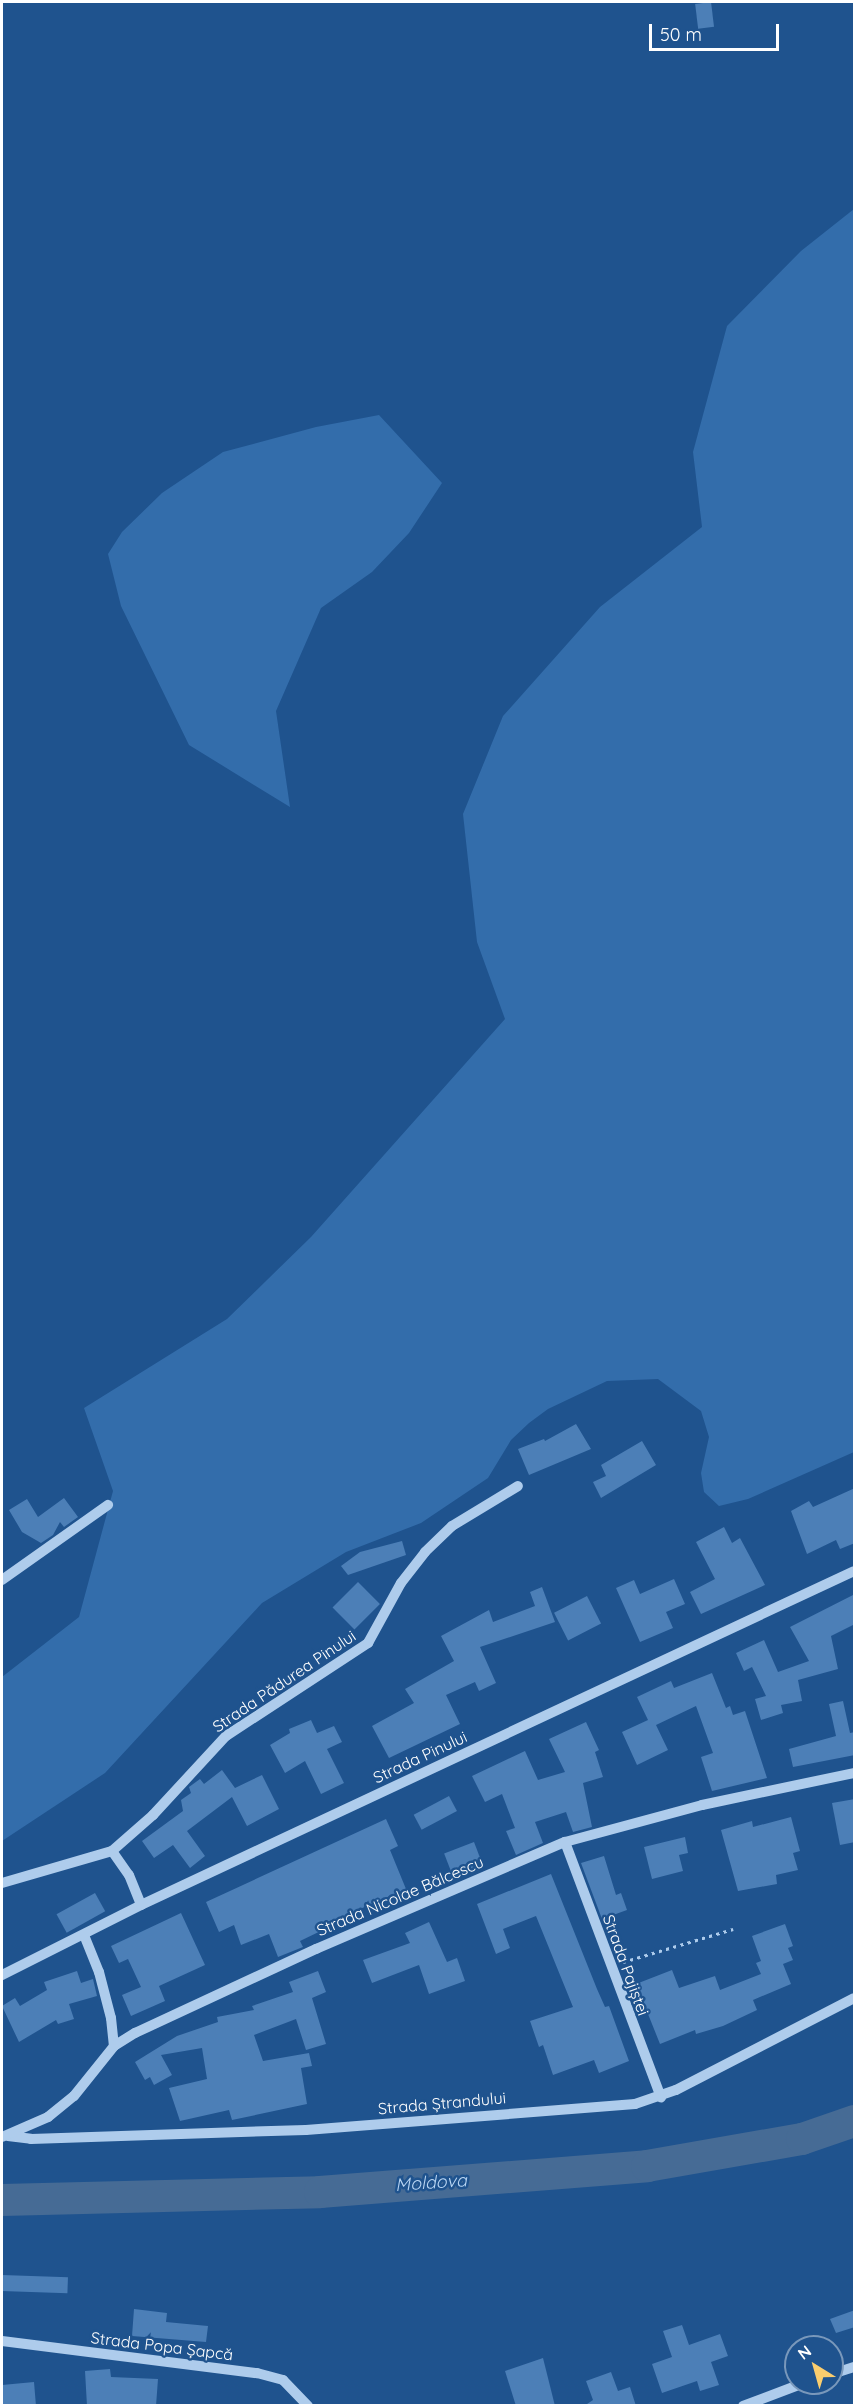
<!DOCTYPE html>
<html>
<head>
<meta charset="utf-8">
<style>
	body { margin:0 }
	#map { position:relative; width:856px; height:2407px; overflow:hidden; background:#1f538e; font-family:Quicksand,sans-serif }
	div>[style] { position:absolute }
	.green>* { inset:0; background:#336dab }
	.river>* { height:32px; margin:-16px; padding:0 16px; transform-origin:16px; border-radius:16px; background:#466b95 }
	.building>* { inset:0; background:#4c7fb7; transform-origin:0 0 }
	.path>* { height:3px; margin-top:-1.5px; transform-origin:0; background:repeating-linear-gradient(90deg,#aeccec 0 3px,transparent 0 7.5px) }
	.minor>* { height:10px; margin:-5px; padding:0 5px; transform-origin:5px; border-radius:5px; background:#aeccec }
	span { translate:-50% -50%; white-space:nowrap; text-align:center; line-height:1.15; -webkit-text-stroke:5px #1f538e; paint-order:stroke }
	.street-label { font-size:16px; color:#fff }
	.water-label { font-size:18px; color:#bad6f3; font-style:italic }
	.frame { position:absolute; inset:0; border:3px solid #fff; pointer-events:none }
	.north { position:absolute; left:784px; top:2335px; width:60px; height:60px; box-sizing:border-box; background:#1f538e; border:2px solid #7998bb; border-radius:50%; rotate:323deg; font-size:16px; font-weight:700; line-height:24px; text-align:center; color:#fff }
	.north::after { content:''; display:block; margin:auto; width:21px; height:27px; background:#facd6e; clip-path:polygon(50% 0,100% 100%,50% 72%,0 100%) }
	.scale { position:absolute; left:649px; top:24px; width:130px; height:27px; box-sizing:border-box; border:3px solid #fff; border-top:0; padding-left:8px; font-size:18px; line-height:21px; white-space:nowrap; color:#fff; -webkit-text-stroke:4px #1f538e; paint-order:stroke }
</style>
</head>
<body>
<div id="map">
	<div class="green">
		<div style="clip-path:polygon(854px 209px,854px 1452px,748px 1499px,719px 1506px,704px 1492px,701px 1473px,709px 1437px,701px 1411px,658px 1379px,607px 1381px,548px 1409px,529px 1423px,511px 1440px,488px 1478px,421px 1523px,346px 1552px,262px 1603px,105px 1773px,2px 1841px,2px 1677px,79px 1617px,113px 1491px,84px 1408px,227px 1319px,311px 1237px,505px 1019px,477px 942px,463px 814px,503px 716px,600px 607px,702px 527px,693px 452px,727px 326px,801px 251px)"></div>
		<div style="clip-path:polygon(379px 415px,442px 483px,409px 533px,372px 572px,321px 608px,276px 711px,290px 807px,189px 745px,121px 606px,108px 554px,122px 532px,162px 493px,223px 452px,316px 427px)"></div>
	</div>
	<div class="river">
		<div style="left:2px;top:2200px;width:318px;rotate:-1.4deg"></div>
		<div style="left:320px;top:2192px;width:328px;rotate:-4.5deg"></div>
		<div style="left:647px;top:2166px;width:157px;rotate:-9.9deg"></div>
		<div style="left:802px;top:2139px;width:55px;rotate:-19.1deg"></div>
	</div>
	<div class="building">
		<div style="left:711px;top:2px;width:25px;height:16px;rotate:83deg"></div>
		<div style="clip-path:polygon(576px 1424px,591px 1449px,529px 1475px,518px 1449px,544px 1439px,545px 1441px)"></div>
		<div style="clip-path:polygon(642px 1441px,656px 1465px,601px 1498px,593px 1482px,606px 1476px,601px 1465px)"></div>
		<div style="clip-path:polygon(855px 1488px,855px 1543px,840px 1549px,836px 1540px,807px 1554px,791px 1511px,809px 1501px,813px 1507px)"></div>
		<div style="clip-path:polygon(64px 1498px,78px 1517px,64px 1527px,60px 1522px,53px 1535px,41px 1543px,22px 1532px,9px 1510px,27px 1499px,38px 1517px)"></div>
		<div style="clip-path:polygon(724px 1527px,732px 1543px,740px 1538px,765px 1585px,701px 1614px,690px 1592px,715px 1579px,696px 1542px)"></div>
		<div style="clip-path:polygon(402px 1541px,406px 1555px,348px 1575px,341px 1566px,360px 1552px)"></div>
		<div style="clip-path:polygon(674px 1579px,685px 1604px,666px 1612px,673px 1628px,640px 1642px,616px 1588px,634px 1580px,640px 1594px)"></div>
		<div style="left:358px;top:1582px;width:31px;height:36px;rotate:45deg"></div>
		<div style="clip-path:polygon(542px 1587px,555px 1622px,480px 1647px,496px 1683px,479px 1691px,475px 1682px,446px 1695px,460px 1724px,389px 1758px,372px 1726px,414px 1703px,405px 1689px,454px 1661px,441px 1636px,489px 1610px,493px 1622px,535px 1606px,530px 1592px)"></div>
		<div style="clip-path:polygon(855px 1594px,855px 1624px,831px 1636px,838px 1669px,798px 1680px,802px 1701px,781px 1705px,783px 1713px,761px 1720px,755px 1699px,766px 1696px,752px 1667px,744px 1671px,736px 1653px,764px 1640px,778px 1672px,809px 1661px,790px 1627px)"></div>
		<div style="left:587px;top:1596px;width:31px;height:37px;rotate:63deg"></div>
		<div style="clip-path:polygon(712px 1673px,726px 1708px,730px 1706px,733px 1715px,745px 1711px,767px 1778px,712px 1791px,701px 1757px,713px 1753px,696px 1706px,656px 1725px,668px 1750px,637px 1765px,622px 1732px,648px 1720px,637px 1697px,671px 1681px,674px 1688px)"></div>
		<div style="clip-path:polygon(843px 1701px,850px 1733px,855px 1732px,855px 1755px,793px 1767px,789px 1749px,836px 1736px,829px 1704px)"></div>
		<div style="clip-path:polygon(311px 1720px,317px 1733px,334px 1726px,342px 1742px,327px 1749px,344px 1783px,321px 1794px,305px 1761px,285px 1773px,270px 1745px,290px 1733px,289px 1729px)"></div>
		<div style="clip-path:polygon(586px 1722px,599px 1750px,595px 1752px,603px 1777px,583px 1783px,592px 1827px,573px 1832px,566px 1812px,535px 1822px,543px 1843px,516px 1855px,506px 1831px,515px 1828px,502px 1794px,485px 1802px,472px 1776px,525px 1751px,538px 1780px,565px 1772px,549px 1739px)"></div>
		<div style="clip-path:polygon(222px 1770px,235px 1788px,262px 1775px,279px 1809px,247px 1826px,232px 1797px,187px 1831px,205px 1856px,190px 1868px,173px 1845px,154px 1858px,142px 1841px,183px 1811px,181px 1800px,191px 1793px,189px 1787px,200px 1779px,204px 1784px)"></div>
		<div style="left:449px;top:1796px;width:17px;height:40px;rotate:62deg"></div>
		<div style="clip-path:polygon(855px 1799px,855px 1842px,840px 1845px,832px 1803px)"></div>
		<div style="clip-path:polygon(791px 1817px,800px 1851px,793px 1853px,798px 1870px,776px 1875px,777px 1884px,738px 1891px,721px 1830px,752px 1821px,753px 1827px)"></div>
		<div style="clip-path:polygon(386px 1819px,398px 1846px,390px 1850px,406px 1889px,353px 1912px,354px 1915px,300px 1941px,303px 1947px,278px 1957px,269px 1934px,241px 1945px,234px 1925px,219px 1932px,206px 1902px)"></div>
		<div style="clip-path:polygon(685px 1837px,688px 1853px,679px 1855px,683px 1871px,652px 1879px,644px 1847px)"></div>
		<div style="left:474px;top:1842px;width:28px;height:32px;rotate:69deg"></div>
		<div style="clip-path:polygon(604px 1856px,616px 1895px,621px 1893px,627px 1910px,602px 1919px,581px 1863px)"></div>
		<div style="clip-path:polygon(551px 1874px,597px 1989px,605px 2007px,609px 2006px,629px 2061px,599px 2073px,594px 2060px,553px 2075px,543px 2045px,539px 2047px,530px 2021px,573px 2007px,536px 1916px,503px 1929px,510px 1948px,496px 1954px,477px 1904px)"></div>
		<div style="left:95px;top:1893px;width:21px;height:44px;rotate:61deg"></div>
		<div style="clip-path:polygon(181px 1913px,205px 1965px,159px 1986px,165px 2001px,131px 2016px,122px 1995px,141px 1987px,128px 1959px,119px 1963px,111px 1946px)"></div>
		<div style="clip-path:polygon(429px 1922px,447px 1962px,457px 1958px,465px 1981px,429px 1994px,419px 1965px,372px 1983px,363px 1960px,410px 1943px,405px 1933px)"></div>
		<div style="clip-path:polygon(785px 1924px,793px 1946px,788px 1948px,793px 1960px,783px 1964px,791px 1984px,753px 2000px,757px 2010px,723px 2026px,696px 2034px,695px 2030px,660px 2044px,636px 1984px,672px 1970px,679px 1988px,715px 1976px,720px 1990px,761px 1974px,756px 1963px,761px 1961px,752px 1936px)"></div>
		<div style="clip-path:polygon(77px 1971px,81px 1983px,93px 1979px,97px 1996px,69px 2004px,74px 2019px,58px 2024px,56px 2020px,19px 2042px,2px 2006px,15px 1998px,20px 2006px,47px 1990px,44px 1982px)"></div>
		<div style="clip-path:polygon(318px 1971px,326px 1992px,312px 1998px,326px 2044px,306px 2050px,296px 2019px,254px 2035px,263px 2061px,309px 2053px,312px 2066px,301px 2068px,307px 2104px,232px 2120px,229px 2110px,180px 2121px,169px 2088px,207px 2079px,202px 2048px,161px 2055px,172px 2075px,154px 2085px,150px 2077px,145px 2080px,135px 2062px,177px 2036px,218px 2022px,217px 2017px,254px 2010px,252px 2006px,293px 1992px,289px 1982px)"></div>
		<div style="left:2px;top:2275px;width:66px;height:16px;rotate:2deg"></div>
		<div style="clip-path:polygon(134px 2309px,167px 2313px,166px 2322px,208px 2326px,206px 2342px,132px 2336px)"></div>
		<div style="clip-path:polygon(855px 2310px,855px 2327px,836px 2333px,830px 2319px)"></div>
		<div style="clip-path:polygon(682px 2325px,689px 2345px,720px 2334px,728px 2356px,711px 2362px,719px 2385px,700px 2391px,697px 2381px,662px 2393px,652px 2364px,672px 2357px,663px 2331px)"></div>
		<div style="clip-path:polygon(543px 2358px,555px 2406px,516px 2406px,505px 2371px)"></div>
		<div style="clip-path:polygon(110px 2369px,111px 2377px,158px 2379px,156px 2406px,87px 2406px,85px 2371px)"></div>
		<div style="clip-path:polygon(611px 2372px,618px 2391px,630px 2387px,636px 2406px,584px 2406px,593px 2400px,586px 2381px)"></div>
		<div style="clip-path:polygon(34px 2382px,36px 2406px,2px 2406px,2px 2385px)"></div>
	</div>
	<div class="path">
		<div style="left:623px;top:1962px;width:115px;rotate:-16.7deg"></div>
	</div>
	<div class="minor">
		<div style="left:2px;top:1580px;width:130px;rotate:-35.3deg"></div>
		<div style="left:565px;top:1842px;width:273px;rotate:69.4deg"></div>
		<div style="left:112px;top:1851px;width:55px;rotate:-41.3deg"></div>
		<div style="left:153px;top:1815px;width:108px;rotate:-47.3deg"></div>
		<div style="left:226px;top:1736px;width:170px;rotate:-33.2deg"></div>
		<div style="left:368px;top:1643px;width:68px;rotate:-61.2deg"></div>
		<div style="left:401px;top:1583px;width:39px;rotate:-52deg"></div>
		<div style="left:425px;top:1552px;width:37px;rotate:-44deg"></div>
		<div style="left:452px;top:1526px;width:77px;rotate:-31.2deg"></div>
		<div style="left:2px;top:1883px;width:115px;rotate:-16.2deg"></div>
		<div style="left:112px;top:1851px;width:29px;rotate:55deg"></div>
		<div style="left:129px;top:1875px;width:32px;rotate:68deg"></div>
		<div style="left:84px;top:1935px;width:40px;rotate:68deg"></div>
		<div style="left:99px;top:1972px;width:48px;rotate:75.4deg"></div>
		<div style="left:111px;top:2018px;width:28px;rotate:84deg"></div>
		<div style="left:2px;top:1975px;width:156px;rotate:-26.7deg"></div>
		<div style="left:141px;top:1905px;width:787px;rotate:-25.1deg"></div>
		<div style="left:8px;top:2136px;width:23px;rotate:7deg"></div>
		<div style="left:31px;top:2139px;width:275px;rotate:-1.9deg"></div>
		<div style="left:306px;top:2130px;width:330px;rotate:-4.5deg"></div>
		<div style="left:635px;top:2104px;width:43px;rotate:-18.9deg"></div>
		<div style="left:676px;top:2090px;width:200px;rotate:-27.3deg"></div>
		<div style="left:2px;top:2137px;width:50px;rotate:-23.5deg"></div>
		<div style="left:48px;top:2117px;width:33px;rotate:-39deg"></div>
		<div style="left:74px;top:2096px;width:64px;rotate:-51.3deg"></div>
		<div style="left:114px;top:2046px;width:25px;rotate:-32deg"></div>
		<div style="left:135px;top:2033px;width:200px;rotate:-24.9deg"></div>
		<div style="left:316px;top:1949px;width:271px;rotate:-23.3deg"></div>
		<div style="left:565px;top:1842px;width:142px;rotate:-15.1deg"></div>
		<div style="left:702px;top:1805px;width:155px;rotate:-11.9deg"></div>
		<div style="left:2px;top:2341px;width:257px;rotate:7.2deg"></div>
		<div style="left:257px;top:2373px;width:27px;rotate:15deg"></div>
		<div style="left:283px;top:2380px;width:36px;rotate:46deg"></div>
		<div style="left:832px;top:2374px;width:23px;rotate:-18deg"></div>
		<div style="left:743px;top:2406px;width:65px;rotate:-20.7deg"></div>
	</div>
	<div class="street-label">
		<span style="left:284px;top:1681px;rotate:-34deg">Strada Pădurea Pinului</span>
		<span style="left:420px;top:1757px;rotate:-25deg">Strada Pinului</span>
		<span style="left:400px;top:1896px;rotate:-23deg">Strada Nicolae Bălcescu</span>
		<span style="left:626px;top:1965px;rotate:70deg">Strada Pajiștei</span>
		<span style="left:442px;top:2103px;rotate:-5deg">Strada Ștrandului</span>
		<span style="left:162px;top:2346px;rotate:7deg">Strada Popa Șapcă</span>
	</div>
	<div class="water-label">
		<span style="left:431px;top:2183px;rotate:-4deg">Moldova</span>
	</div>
	<div class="frame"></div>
	<div class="north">N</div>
	<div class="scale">50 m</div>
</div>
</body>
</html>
